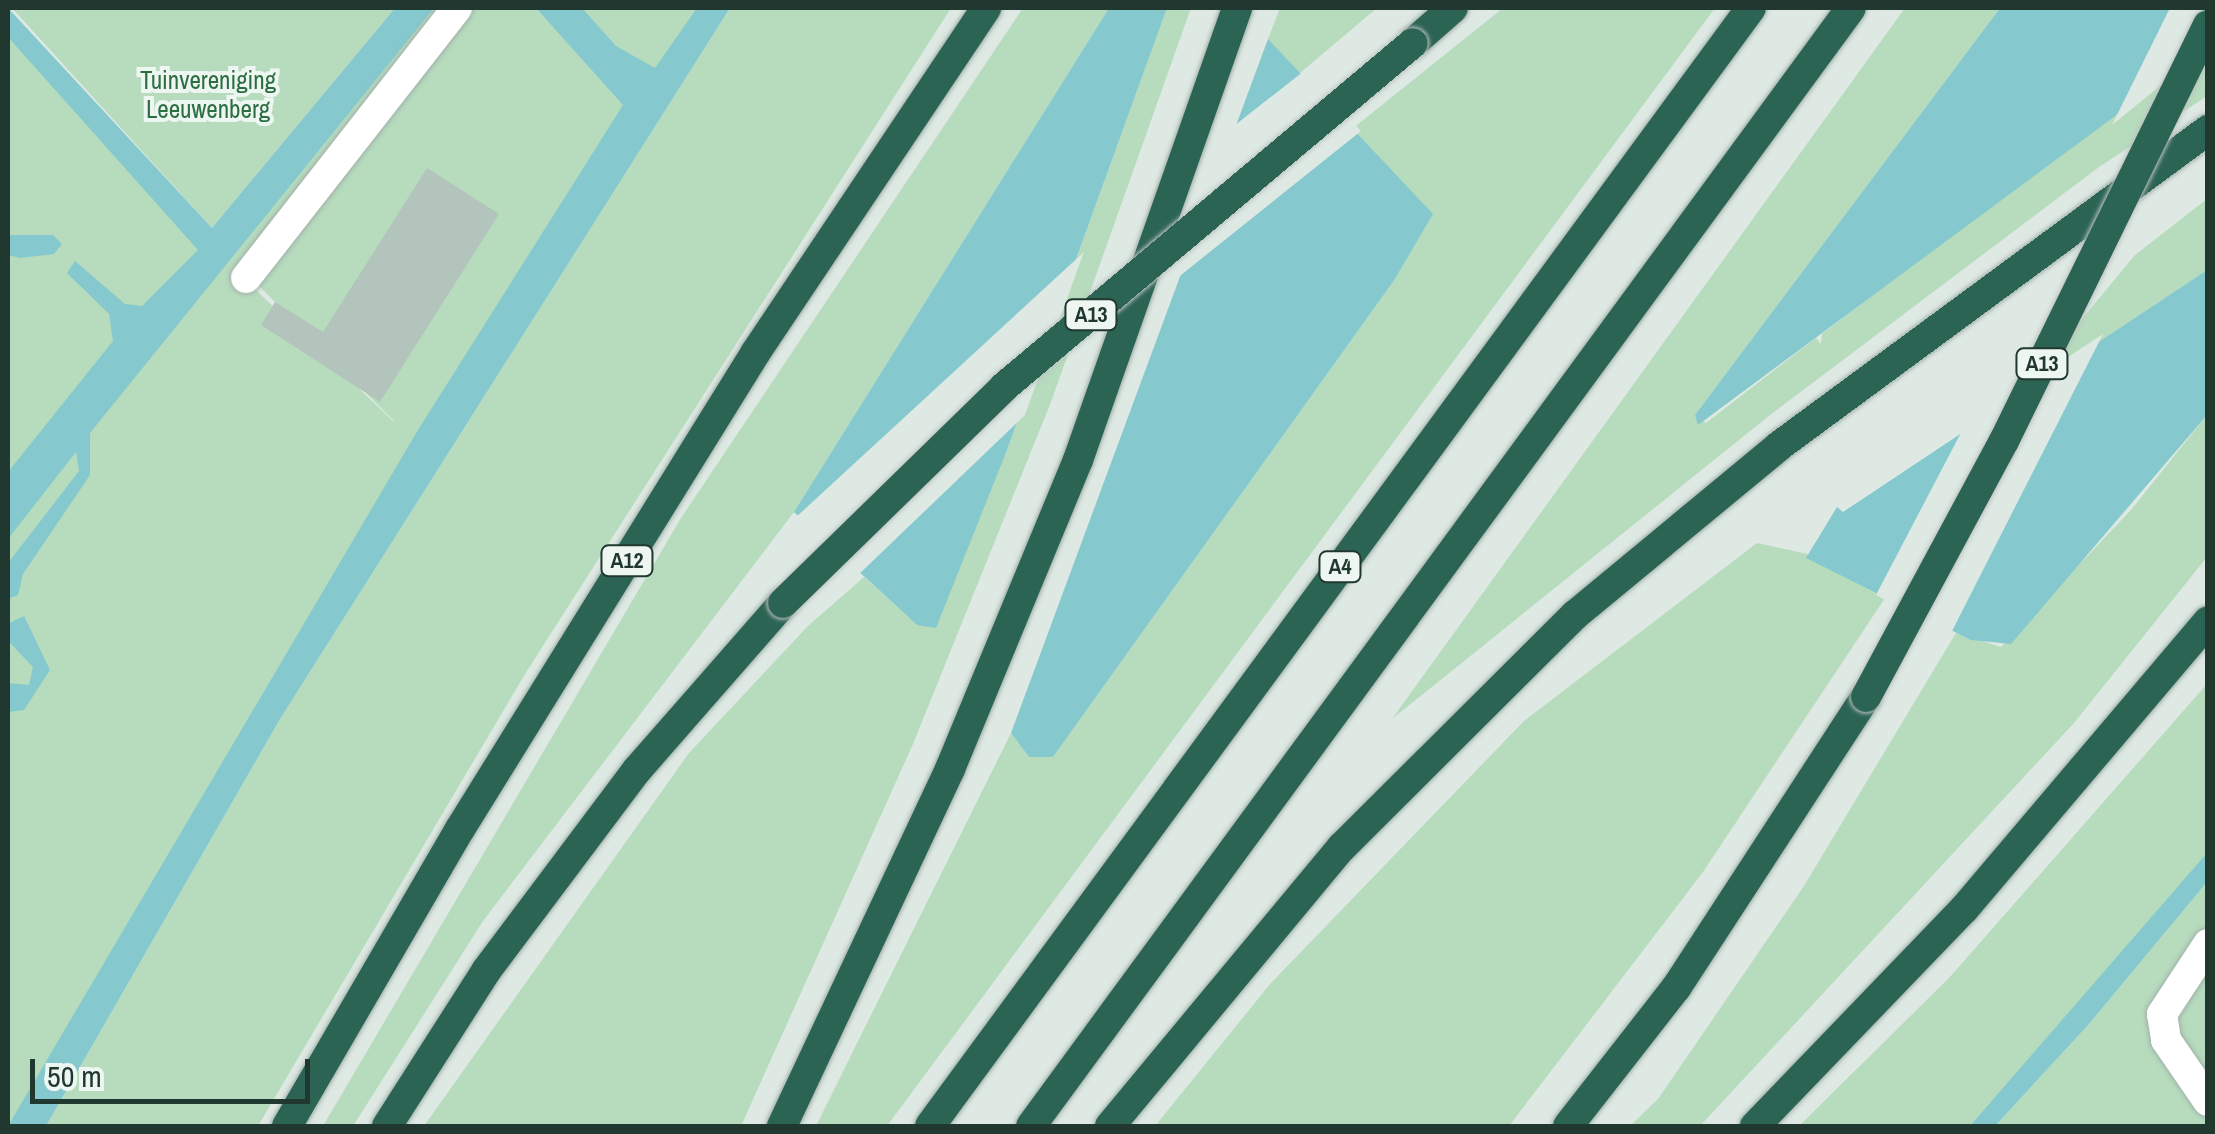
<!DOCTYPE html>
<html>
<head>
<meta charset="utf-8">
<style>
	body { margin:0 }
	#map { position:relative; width:2215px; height:1134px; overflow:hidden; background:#dee9e3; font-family:"Archivo Narrow",sans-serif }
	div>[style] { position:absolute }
	.green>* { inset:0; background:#b6dbbd }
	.water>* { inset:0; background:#85c9ce }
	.pier>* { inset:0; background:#dee9e3 }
	.building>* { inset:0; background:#b3c4bc }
	.roads { filter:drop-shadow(0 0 2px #a1b0aa) drop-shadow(0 0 2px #a1b0aa) }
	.minor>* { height:30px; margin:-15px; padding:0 15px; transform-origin:15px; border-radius:15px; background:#fff }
	.highway>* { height:30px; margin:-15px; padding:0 15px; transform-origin:15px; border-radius:15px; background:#2c6454 }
	.bridges { filter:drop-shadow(0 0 2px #bcc3c1) drop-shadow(0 0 2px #bcc3c1) }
	.highway-bridge>* { height:30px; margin:-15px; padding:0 15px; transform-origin:15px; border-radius:15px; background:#2c6454 }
	span { translate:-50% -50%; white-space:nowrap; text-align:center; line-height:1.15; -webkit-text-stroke:8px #eef6f1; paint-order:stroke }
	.shield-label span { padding:2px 8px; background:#eef6f1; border:2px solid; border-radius:8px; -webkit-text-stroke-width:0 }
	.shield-label { font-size:22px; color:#203830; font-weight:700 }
	.park-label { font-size:25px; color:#2b6e40 }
	.frame { position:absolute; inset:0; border:10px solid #203830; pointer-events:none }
	.scale { position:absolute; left:30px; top:1059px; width:280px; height:45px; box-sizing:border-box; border:5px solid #203830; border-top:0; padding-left:12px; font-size:30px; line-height:35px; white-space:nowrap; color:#203830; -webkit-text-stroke:8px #eef6f1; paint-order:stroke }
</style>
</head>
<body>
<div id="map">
	<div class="green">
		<div style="clip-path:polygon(12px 8px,395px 8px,212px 228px)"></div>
		<div style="clip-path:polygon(evenodd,418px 8px,716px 8px,31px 1126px,8px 1126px,8px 21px,217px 252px,418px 8px,241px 268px,394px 421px,394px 422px,237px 272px,241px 268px)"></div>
		<div style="clip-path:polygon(730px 8px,951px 8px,525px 674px,258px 1126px,46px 1126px,280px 719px)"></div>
		<div style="clip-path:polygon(1023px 8px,1109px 8px,794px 512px,483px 921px,353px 1126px,323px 1126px,681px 518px)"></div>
		<div style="clip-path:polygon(1167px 8px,1191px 8px,1051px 402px,913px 744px,741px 1126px,424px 1126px,689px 753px,808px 626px,864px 577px,917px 625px,1007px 450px)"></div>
		<div style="clip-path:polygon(1280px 8px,1377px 8px,1300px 73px,1268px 39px)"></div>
		<div style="clip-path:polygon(1503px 8px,1715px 8px,887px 1126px,816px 1126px,1011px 733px,1029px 757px,1053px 757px,1395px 279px,1432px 215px,1352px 129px)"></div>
		<div style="clip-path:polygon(1905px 8px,2000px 8px,1695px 415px,1706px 423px,1816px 338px,1821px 344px,1822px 334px,2207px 40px,2207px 96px,2099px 167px,1770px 415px,1392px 719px)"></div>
		<div style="clip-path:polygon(2207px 199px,2207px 270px,2019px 395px,2135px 255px)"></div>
		<div style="clip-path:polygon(2207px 415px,2207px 557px,2074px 723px,1700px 1126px,1630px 1126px,1658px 1099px,1804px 886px,1956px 633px,2001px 647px,2131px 510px)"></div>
		<div style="clip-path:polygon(1757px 543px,1812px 555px,1887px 595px,1703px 872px,1509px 1126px,1155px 1126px,1271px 983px,1524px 721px)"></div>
		<div style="clip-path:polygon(2207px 684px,2207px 853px,2070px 1019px,1970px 1126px,1799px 1126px,1949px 978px)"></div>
		<div style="clip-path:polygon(2207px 882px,2207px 1126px,1995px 1126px,2089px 1024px)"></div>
	</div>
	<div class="water">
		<div style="clip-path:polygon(8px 8px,212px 228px,395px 8px,434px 8px,90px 433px,90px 475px,23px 574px,18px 595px,8px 599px,8px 563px,79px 471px,76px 452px,8px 539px,8px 472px,113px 341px,109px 314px,67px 273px,75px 261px,125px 304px,142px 306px,198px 250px,8px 37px)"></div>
		<div style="clip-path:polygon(536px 8px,582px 8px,616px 46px,655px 68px,697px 8px,730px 8px,280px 719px,46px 1126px,8px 1126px,418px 430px,623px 105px)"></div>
		<div style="clip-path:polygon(1109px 8px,1167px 8px,1007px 450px,936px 628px,917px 625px,794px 512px)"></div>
		<div style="clip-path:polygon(2000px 8px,2207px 8px,2130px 105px,1698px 425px,1695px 415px)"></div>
		<div style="clip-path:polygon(1268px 39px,1433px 214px,1395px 279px,1053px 757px,1029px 757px,1011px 733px)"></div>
		<div style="clip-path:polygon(8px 235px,53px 235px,62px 244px,54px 254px,20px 258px,8px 255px)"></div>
		<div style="clip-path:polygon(2207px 270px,2207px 415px,2011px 644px,1971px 640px,1806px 558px,1837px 507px,1843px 512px)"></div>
		<div style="clip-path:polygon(24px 616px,50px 670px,24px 710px,8px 712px,8px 683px,29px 685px,33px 667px,10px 643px,9px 623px)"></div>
		<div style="clip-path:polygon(2207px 853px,2207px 882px,2089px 1024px,1995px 1126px,1970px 1126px)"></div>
	</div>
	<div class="pier">
		<div style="clip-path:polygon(2170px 8px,2208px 8px,2208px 47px,2112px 125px)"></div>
		<div style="clip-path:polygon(1304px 71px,1361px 131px,1176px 279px,1230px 129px)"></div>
		<div style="clip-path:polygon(1084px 252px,1025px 415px,856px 577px,794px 519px)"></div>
		<div style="clip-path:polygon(2103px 334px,1950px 635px,1876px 595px,1965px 425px)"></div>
	</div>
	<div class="building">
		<div style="clip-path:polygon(427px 168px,499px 214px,380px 402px,261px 325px,275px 302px,323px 332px)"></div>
	</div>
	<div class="roads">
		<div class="minor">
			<div style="left:246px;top:278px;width:343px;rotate:-52deg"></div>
			<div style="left:2208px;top:944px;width:84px;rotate:123.3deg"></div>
			<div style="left:2162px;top:1014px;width:26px;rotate:81deg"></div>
			<div style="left:2166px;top:1040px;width:74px;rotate:55.5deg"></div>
		</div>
		<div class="highway">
			<div style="left:1413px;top:43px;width:53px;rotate:-41.2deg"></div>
			<div style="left:287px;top:1126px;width:344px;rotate:-59.8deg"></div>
			<div style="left:460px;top:829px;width:561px;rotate:-58.18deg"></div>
			<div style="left:756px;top:352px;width:414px;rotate:-56.2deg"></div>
			<div style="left:387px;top:1126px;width:184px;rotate:-57.4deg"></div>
			<div style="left:486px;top:971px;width:251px;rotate:-53.1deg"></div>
			<div style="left:637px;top:770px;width:222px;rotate:-48.8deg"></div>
			<div style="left:782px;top:1126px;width:395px;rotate:-64.8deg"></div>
			<div style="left:950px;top:769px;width:334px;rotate:-67.5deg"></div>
			<div style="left:1078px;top:460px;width:479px;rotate:-70.6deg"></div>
			<div style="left:930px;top:1126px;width:1387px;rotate:-53.71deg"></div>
			<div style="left:1031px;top:1126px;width:1386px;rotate:-53.74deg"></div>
			<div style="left:1110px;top:1126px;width:363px;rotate:-50.3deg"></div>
			<div style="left:1342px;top:847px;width:329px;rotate:-44.9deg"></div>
			<div style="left:1575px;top:615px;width:265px;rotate:-39.6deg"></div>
			<div style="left:1779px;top:446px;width:533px;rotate:-36.38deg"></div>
			<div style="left:1568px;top:1126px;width:175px;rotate:-52deg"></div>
			<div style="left:1676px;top:988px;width:348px;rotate:-56.9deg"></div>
			<div style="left:1755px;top:1126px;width:301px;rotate:-46.1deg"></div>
			<div style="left:1964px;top:909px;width:377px;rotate:-49.7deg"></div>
		</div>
	</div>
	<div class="bridges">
		<div class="highway-bridge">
			<div style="left:783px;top:603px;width:309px;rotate:-44.3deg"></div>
			<div style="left:1004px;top:387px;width:534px;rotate:-40.07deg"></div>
			<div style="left:1866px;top:697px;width:291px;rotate:-61.7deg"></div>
			<div style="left:2004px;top:441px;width:463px;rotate:-63.9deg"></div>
		</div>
	</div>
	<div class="shield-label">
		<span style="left:1091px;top:315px">A13</span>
		<span style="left:2042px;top:364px">A13</span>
		<span style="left:627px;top:561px">A12</span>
		<span style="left:1340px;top:567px">A4</span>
	</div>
	<div class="park-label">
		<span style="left:208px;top:95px">Tuinvereniging<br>Leeuwenberg</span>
	</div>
	<div class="frame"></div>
	<div class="scale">50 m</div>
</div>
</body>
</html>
